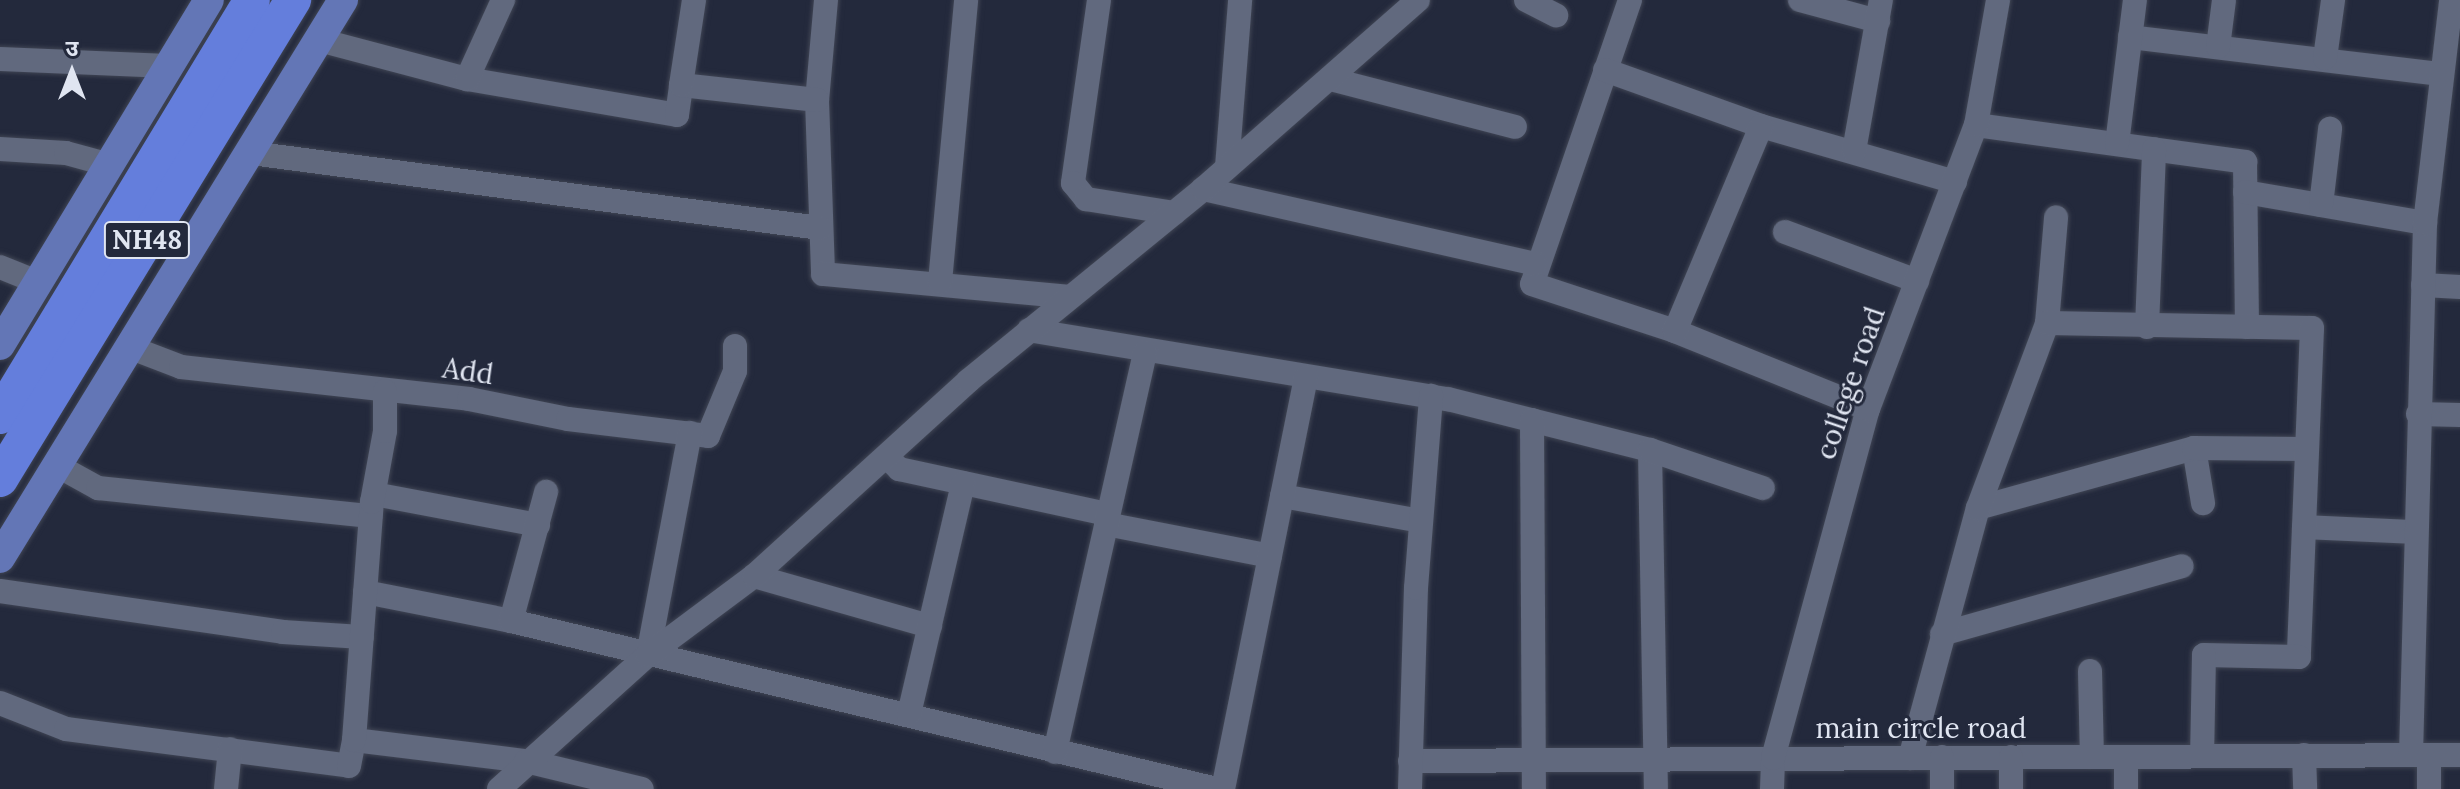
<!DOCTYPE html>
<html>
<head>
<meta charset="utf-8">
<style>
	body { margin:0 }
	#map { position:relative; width:2460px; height:789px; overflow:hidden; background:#23293c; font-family:Lora,"Noto Sans Devanagari",serif }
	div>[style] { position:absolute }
	.roads { filter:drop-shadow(0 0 2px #404554) drop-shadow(0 0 2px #404554) }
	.minor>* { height:24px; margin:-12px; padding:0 12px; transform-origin:12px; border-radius:12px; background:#61697e }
	.major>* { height:30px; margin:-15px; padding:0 15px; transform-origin:15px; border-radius:15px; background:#6376b6 }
	.highway>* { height:36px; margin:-18px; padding:0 18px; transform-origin:18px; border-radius:18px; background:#647edc }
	span { translate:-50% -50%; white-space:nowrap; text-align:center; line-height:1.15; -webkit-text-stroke:6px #23293c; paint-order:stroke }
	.shield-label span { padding:2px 6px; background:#23293c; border:2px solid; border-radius:6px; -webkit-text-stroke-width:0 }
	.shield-label { font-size:26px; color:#e0e5f1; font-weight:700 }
	.street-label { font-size:28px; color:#e0e5f1 }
	.north { position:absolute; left:32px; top:32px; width:80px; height:80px; -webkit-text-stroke:6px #23293c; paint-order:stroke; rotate:0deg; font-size:22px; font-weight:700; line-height:32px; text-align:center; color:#e0e5f1 }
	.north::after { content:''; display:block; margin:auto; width:28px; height:36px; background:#e0e5f1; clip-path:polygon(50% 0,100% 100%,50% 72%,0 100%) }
</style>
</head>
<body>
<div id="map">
	<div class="roads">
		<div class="minor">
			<div style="left:826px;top:0;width:100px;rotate:95.1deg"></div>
			<div style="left:817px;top:100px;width:174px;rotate:88deg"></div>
			<div style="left:823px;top:274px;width:247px;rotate:5.3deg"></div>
			<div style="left:1099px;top:0;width:185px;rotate:98.1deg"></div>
			<div style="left:1073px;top:183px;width:21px;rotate:51deg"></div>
			<div style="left:1086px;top:199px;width:89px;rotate:9deg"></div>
			<div style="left:1526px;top:0;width:34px;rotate:27deg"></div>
			<div style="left:1630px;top:0;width:300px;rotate:109deg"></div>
			<div style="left:1532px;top:284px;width:151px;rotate:18.2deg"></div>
			<div style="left:1675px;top:331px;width:208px;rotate:22deg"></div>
			<div style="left:1800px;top:0;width:81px;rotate:15.1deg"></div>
			<div style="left:2130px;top:37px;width:314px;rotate:6.8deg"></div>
			<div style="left:319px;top:40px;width:153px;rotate:14.8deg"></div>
			<div style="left:467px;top:79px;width:213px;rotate:9.7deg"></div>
			<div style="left:677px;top:115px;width:30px;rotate:-82deg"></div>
			<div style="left:681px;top:85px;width:137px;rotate:6.3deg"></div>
			<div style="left:2218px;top:47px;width:47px;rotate:-82.7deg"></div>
			<div style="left:2325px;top:58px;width:59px;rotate:-82.1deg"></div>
			<div style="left:0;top:59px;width:168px;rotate:2.4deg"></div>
			<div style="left:1605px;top:70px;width:166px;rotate:19.7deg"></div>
			<div style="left:1761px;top:126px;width:202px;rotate:16.1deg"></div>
			<div style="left:467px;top:79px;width:87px;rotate:-65.5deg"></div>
			<div style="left:1330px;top:79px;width:191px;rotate:14.5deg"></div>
			<div style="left:681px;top:85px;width:86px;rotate:-81.3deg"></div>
			<div style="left:1976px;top:125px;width:272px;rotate:7.8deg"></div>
			<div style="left:2245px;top:162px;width:165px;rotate:89.3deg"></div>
			<div style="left:2117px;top:144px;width:145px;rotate:-82.9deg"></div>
			<div style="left:0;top:149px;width:66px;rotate:3.5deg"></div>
			<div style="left:66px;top:153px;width:46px;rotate:15.3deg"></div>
			<div style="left:1854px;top:151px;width:153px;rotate:-79.9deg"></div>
			<div style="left:251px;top:153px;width:574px;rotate:7.51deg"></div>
			<div style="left:1227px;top:167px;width:168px;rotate:-85.5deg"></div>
			<div style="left:1203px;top:189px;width:340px;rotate:12.7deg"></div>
			<div style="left:2245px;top:192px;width:183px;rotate:9.8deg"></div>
			<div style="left:2321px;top:205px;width:77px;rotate:-83.2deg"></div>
			<div style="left:1785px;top:232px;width:141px;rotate:20.4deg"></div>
			<div style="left:0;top:267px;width:40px;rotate:22deg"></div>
			<div style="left:940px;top:282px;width:283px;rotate:-84.7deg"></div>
			<div style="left:2423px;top:285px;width:37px;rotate:3deg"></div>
			<div style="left:2047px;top:323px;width:106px;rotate:-85.1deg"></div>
			<div style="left:2147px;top:327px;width:178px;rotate:-87.7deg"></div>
			<div style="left:1029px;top:330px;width:425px;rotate:9.4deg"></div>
			<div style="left:1448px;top:399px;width:208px;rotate:14.2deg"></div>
			<div style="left:1650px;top:450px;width:339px;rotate:89deg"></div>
			<div style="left:1675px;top:331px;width:222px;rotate:-67.2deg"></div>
			<div style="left:129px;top:347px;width:56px;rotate:21deg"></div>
			<div style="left:181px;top:367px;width:290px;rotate:6.3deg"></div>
			<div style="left:469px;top:399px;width:101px;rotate:11.4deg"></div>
			<div style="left:568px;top:419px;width:141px;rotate:6.9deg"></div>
			<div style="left:708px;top:436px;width:70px;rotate:-67.4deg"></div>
			<div style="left:735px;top:371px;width:25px;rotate:-90deg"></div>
			<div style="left:2418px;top:414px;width:42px;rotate:1.4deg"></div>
			<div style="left:1532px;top:420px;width:369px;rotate:89.7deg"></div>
			<div style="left:2194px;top:448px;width:56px;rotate:80.7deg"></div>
			<div style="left:1650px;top:450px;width:119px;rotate:18.6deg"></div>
			<div style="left:888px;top:458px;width:16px;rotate:45deg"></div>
			<div style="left:899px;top:469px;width:214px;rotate:12.2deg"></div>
			<div style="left:58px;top:466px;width:46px;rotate:28.8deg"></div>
			<div style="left:98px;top:488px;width:274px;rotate:5.9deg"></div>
			<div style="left:374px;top:494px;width:167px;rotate:10.7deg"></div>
			<div style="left:1282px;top:496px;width:141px;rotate:10.2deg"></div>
			<div style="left:1978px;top:508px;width:224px;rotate:-15.5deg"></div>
			<div style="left:2194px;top:448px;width:112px;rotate:0.5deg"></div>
			<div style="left:1106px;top:524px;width:167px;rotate:11deg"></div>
			<div style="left:2304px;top:527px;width:112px;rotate:2.6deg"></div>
			<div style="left:754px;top:576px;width:183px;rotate:15.9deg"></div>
			<div style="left:0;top:591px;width:286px;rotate:8.2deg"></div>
			<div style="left:283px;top:632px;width:79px;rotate:3.6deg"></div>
			<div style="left:365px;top:592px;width:149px;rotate:11.2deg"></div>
			<div style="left:511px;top:621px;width:134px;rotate:-74.8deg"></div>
			<div style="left:511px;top:621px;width:726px;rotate:13.39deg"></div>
			<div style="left:1942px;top:634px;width:249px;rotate:-15.8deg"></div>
			<div style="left:648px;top:655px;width:226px;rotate:-79.3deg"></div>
			<div style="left:2090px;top:671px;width:86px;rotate:88.7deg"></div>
			<div style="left:0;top:703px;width:71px;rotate:21.5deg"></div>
			<div style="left:66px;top:729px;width:285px;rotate:7.4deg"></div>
			<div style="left:349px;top:766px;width:26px;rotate:-79deg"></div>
			<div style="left:354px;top:740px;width:173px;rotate:7deg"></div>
			<div style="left:526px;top:761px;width:119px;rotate:13.6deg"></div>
			<div style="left:909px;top:714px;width:237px;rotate:-76.8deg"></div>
			<div style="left:354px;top:740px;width:239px;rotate:-85.7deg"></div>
			<div style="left:372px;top:502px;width:72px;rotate:-79.6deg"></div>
			<div style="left:385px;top:431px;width:40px;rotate:-90deg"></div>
			<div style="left:1055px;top:752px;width:410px;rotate:-77.3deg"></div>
			<div style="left:2304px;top:755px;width:34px;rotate:88deg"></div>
			<div style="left:2411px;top:755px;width:532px;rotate:-88.49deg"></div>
			<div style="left:2425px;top:223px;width:225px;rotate:-83.3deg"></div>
			<div style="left:2429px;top:755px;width:34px;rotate:90deg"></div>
			<div style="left:2126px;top:757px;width:32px;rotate:90deg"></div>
			<div style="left:1910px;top:758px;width:259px;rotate:-74.8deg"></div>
			<div style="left:1978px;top:508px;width:197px;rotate:-69.5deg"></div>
			<div style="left:2047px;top:323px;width:265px;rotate:1.1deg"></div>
			<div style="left:2312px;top:328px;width:329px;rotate:92.3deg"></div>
			<div style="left:2299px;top:657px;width:95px;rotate:-178.8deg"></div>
			<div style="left:2204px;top:655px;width:101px;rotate:91.1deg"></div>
			<div style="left:1410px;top:761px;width:1050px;rotate:-0.33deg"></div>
			<div style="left:226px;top:789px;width:40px;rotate:-84.3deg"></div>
			<div style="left:499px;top:789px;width:200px;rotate:-42deg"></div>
			<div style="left:648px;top:655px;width:132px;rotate:-36.7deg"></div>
			<div style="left:754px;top:576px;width:290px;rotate:-42.3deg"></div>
			<div style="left:968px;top:381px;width:303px;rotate:-39.2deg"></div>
			<div style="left:1203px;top:189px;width:286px;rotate:-41.3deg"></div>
			<div style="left:1223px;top:789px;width:420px;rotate:-78.6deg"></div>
			<div style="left:1410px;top:789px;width:201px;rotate:-88.3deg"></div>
			<div style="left:1416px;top:588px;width:193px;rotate:-85.5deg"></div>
			<div style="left:1772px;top:789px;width:31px;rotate:-88deg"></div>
			<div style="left:1773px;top:758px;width:362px;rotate:-74.8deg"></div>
			<div style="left:1868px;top:409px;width:304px;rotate:-69.2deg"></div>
			<div style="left:1976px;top:125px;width:127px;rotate:-80deg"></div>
			<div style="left:1942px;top:789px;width:32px;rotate:-90deg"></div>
			<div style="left:2011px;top:789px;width:32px;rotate:-90deg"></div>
		</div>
		<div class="major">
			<div style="left:0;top:345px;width:403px;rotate:-58.8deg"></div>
			<div style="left:0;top:558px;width:655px;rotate:-58.42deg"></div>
		</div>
		<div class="highway">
			<div style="left:0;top:416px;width:486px;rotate:-58.8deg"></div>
			<div style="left:0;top:479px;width:562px;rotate:-58.55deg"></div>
		</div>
	</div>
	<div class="shield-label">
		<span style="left:147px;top:240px">NH48</span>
	</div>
	<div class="street-label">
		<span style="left:468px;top:371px;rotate:8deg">Add</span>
		<span style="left:1850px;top:383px;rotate:-71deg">college road</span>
		<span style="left:1921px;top:728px">main circle road</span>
	</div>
	<div class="north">उ</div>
</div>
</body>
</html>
